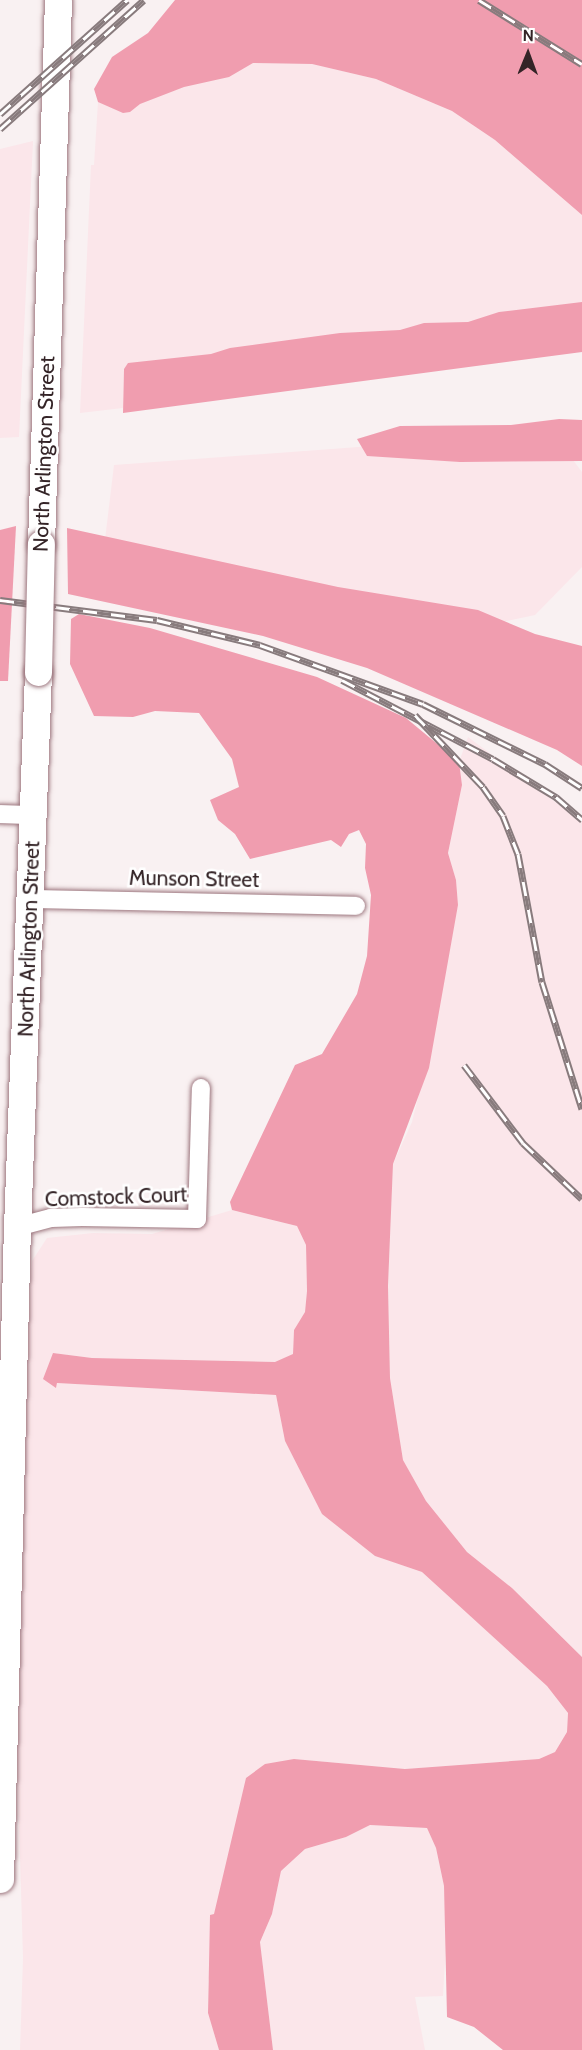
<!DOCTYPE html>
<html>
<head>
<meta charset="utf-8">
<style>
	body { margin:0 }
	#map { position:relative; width:582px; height:2050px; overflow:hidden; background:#f9f1f2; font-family:Cabin,sans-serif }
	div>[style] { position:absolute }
	.built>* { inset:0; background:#fbe6ea }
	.forest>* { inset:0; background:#f09daf }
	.roads { filter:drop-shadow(0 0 2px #9d777f) drop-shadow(0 0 2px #9d777f) }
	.street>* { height:18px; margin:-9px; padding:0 9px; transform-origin:9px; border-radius:9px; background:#fff }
	.secondary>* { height:27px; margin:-13.5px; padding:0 13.5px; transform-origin:13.5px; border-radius:13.5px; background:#fff }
	.rail>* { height:7px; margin-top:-3.5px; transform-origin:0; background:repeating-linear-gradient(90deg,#fff 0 14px,#887b7d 0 28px); box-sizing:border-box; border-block:2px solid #887b7d }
	.bridges { filter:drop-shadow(0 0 2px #9d777f) drop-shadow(0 0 2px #9d777f) }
	.secondary-bridge>* { height:27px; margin:-13.5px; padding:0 13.5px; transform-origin:13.5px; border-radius:13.5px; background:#fff }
	span { translate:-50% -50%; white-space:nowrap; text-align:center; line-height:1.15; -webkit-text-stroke:5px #fff; paint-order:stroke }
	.street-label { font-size:21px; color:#342427 }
	.north { position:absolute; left:498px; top:24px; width:60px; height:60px; -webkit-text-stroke:4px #fff; paint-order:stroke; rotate:1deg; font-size:16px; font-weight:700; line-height:24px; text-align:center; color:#342427 }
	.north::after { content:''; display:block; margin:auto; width:21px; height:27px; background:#342427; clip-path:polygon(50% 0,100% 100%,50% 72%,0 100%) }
</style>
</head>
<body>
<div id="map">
	<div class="built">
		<div style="clip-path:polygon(253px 63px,312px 64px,376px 79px,452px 111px,495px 140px,582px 215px,582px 319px,124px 369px,123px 408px,80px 413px,91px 165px,94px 165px,98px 102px,131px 103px)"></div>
		<div style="clip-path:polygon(33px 141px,19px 437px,0 438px,0 149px)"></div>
		<div style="clip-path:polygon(533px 434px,558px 440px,582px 472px,582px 567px,535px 615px,478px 627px,104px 548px,114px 465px)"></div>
		<div style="clip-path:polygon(468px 737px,582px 822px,582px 1657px,512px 1588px,467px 1552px,426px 1501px,403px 1460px,390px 1378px,388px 1286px,393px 1164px,412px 1122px,433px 1036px,458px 905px,456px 880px,448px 853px,462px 785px,459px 762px)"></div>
		<div style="clip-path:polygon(232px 1210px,297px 1226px,306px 1245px,307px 1291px,305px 1312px,294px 1330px,293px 1355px,276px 1362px,92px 1358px,53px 1353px,56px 1388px,57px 1383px,276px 1395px,285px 1441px,322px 1514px,375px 1556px,422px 1572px,441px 1588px,547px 1686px,568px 1713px,567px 1732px,555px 1752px,539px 1759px,405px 1769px,294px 1759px,208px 1981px,208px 2013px,219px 2050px,20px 2050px,23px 1958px,17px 1753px,20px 1474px,32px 1261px,47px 1238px,93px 1233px,152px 1234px)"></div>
		<div style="clip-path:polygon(370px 1825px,427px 1828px,436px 1848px,444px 1886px,447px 1925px,443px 1996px,415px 1997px,425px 2050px,273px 2050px,260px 1942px,272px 1914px,281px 1871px,305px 1849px,346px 1837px)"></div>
	</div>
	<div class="forest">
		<div style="clip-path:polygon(175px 0,582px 0,582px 215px,495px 140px,452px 111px,376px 79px,312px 64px,253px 63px,229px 77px,184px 87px,140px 104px,130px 112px,123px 113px,98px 102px,94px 89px,112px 57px,148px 33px)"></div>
		<div style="clip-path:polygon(582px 302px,582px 352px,123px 413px,124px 369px,128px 363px,211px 354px,230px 348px,340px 333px,400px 330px,424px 323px,468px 322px,499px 312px)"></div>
		<div style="clip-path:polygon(559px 419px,582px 420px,582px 461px,460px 462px,367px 456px,357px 439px,400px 426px,511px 425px)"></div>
		<div style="clip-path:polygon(16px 526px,8px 681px,0 681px,0 530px)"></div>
		<div style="clip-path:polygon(67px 528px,338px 587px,478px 610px,535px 634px,582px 646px,582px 766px,557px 750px,367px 668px,263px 636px,68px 594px)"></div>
		<div style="clip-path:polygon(79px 614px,150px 628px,317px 677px,406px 718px,459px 762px,462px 785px,448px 853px,456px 880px,458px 905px,429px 1068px,393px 1164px,388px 1286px,390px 1378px,403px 1460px,426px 1501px,467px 1552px,512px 1588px,582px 1657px,582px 2050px,503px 2050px,474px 2027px,447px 2017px,444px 1886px,436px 1848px,427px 1828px,370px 1825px,346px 1837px,305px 1849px,281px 1871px,272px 1914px,260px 1942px,273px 2050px,219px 2050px,208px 2013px,210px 1915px,214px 1914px,246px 1778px,265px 1764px,294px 1759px,405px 1769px,539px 1759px,555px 1752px,567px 1732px,568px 1713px,547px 1686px,422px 1572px,375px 1556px,322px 1514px,285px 1441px,276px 1395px,57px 1383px,56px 1388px,43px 1379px,53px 1353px,92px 1358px,275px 1362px,293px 1354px,294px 1330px,305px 1312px,307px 1291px,306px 1245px,297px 1226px,232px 1210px,230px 1202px,295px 1065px,322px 1054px,357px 994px,367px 956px,371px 895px,365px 868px,366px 844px,359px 830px,349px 834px,341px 847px,331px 840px,250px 859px,235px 834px,218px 820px,210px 800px,239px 787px,232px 759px,199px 713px,155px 711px,133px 717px,94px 716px,70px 664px,71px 619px)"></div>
	</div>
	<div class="roads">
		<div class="street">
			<div style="left:0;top:814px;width:34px;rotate:2deg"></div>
			<div style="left:31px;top:899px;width:325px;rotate:1.2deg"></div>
			<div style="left:17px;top:1227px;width:35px;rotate:-15deg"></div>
			<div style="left:51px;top:1218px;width:31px;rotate:-2deg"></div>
			<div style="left:82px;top:1217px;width:115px;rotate:1deg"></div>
			<div style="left:197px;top:1219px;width:131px;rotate:-88.3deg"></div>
		</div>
		<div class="secondary">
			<div style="left:41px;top:544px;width:544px;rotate:-88.21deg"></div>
			<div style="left:0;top:1879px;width:652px;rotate:-88.51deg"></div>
			<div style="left:17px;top:1227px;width:555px;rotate:-87.83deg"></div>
		</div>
	</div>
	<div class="rail">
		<div style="left:479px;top:0;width:121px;rotate:31.9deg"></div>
		<div style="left:0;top:114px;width:171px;rotate:-41.9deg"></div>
		<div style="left:0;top:129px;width:193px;rotate:-41.9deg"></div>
		<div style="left:0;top:600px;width:158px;rotate:7.3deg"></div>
		<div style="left:157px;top:620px;width:106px;rotate:13.6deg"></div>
		<div style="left:260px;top:645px;width:173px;rotate:19.9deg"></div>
		<div style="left:423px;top:704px;width:136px;rotate:26.2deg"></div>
		<div style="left:545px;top:764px;width:44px;rotate:33deg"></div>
		<div style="left:342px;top:680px;width:170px;rotate:27.6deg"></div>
		<div style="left:493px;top:759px;width:74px;rotate:31.1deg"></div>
		<div style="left:556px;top:797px;width:35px;rotate:41deg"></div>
		<div style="left:415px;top:715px;width:99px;rotate:46.6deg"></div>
		<div style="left:483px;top:787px;width:35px;rotate:55deg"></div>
		<div style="left:503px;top:816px;width:41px;rotate:68.5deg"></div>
		<div style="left:518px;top:854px;width:130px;rotate:79.4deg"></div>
		<div style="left:542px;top:982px;width:133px;rotate:72.5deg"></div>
		<div style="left:464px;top:1065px;width:98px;rotate:52.9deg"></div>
		<div style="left:523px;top:1143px;width:81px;rotate:43.5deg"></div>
	</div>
	<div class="bridges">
		<div class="secondary-bridge">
			<div style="left:38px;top:672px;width:128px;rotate:-88.7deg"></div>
		</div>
	</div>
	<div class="street-label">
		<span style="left:44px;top:454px;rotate:-88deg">North Arlington Street</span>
		<span style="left:194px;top:879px;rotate:1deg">Munson Street</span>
		<span style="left:29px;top:939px;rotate:-88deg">North Arlington Street</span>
		<span style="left:116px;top:1197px;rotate:-2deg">Comstock Court</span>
	</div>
	<div class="north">N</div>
</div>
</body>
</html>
